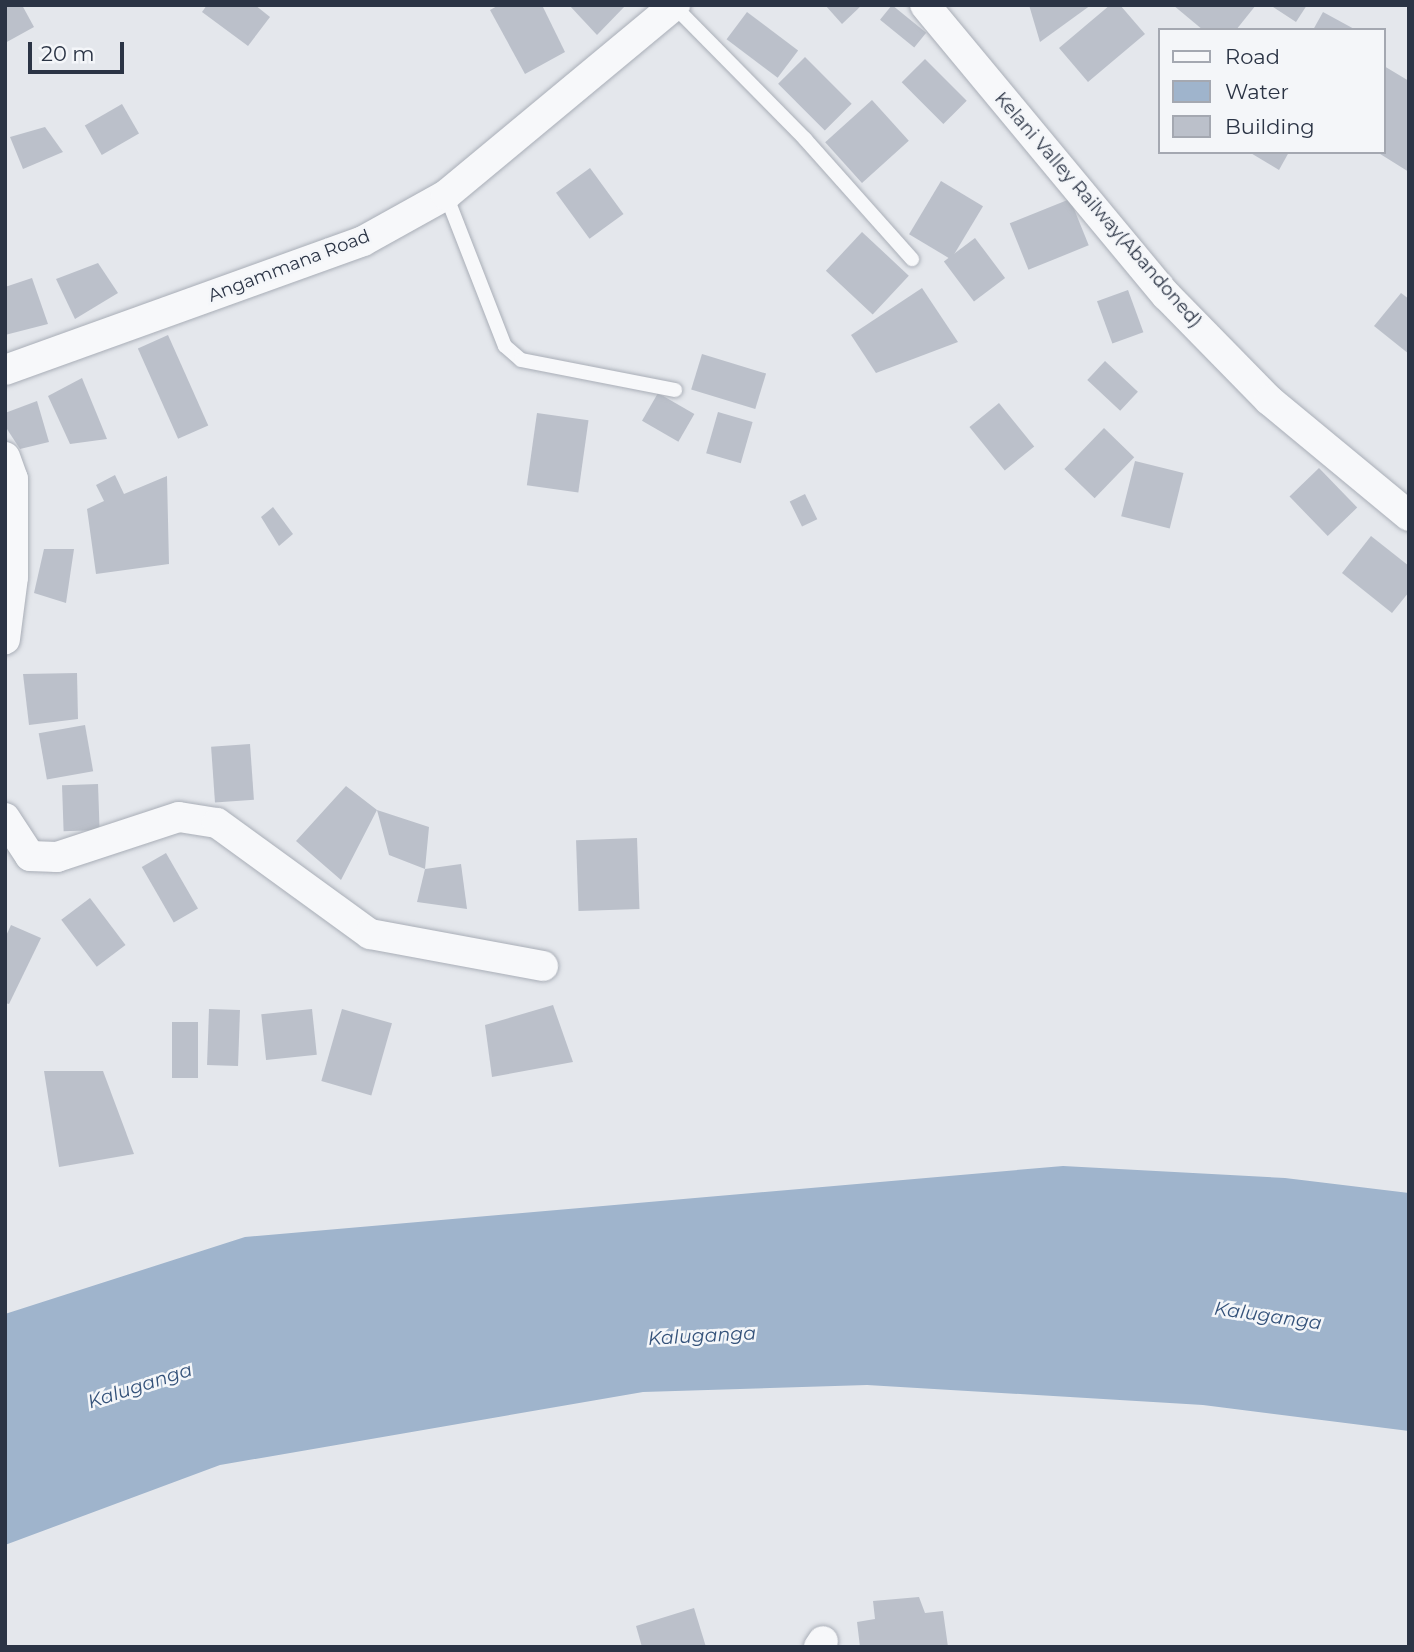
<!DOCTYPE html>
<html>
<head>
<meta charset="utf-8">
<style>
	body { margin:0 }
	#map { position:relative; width:1414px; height:1652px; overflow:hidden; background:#e4e7ec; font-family:Montserrat,sans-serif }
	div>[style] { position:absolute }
	.water>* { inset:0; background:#9fb4cc }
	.building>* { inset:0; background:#bbc0ca; transform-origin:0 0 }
	.roads { filter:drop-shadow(0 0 2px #a9aeb7) drop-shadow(0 0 2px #a9aeb7) }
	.service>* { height:14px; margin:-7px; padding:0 7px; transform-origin:7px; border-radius:7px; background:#f7f8fa }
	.minor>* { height:30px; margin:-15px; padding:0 15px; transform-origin:15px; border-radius:15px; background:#f7f8fa }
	span { translate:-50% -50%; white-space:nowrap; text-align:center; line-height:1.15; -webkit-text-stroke:5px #f4f6f9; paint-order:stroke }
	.street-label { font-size:18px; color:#2b3445 }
	.water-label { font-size:19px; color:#34527a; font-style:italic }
	.frame { position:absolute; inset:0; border:7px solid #2b3445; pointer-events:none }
	.legend { position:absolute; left:1158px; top:28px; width:228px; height:126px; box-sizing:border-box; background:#f4f6f9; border:2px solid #a4a8b1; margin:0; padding:9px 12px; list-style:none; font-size:21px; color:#2b3445 }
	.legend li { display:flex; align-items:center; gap:14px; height:35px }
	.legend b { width:35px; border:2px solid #a4a8b1 }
	.scale { position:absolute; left:28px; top:42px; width:96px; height:32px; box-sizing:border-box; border:4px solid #2b3445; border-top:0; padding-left:9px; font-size:21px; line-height:24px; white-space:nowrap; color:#2b3445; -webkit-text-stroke:5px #f4f6f9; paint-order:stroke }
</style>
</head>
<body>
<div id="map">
	<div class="water">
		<div style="clip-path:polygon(1063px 1166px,1285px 1178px,1409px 1193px,1409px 1431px,1203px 1405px,867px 1385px,643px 1392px,220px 1465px,5px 1545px,5px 1314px,245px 1237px)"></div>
	</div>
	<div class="building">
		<div style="clip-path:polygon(5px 5px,22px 5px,34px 27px,5px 43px)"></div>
		<div style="clip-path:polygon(207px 5px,255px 5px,270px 17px,248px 46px,202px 12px)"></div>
		<div style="clip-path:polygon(499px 5px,542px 5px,565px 52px,525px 74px,490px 10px)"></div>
		<div style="clip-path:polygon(569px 5px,626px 5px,597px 35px)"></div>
		<div style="clip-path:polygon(825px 5px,862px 5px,842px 24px)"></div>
		<div style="left:892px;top:5px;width:44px;height:19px;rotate:39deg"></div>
		<div style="clip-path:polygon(1029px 5px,1091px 5px,1040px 42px)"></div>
		<div style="clip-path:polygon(1110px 5px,1120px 5px,1145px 34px,1088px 82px,1059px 48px)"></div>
		<div style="clip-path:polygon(1173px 5px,1256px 5px,1236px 30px,1203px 30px)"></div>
		<div style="clip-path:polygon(1270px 5px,1307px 5px,1296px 22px)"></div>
		<div style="left:747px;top:12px;width:64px;height:34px;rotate:37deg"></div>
		<div style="clip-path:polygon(1323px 12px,1356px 30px,1313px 30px)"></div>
		<div style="left:805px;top:57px;width:66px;height:38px;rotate:45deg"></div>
		<div style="left:925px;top:59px;width:59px;height:33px;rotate:45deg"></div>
		<div style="clip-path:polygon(1384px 66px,1409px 81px,1409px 172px,1377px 152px,1384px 152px)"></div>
		<div style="left:872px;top:100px;width:55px;height:63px;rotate:48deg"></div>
		<div style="left:122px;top:104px;width:34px;height:43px;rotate:60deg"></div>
		<div style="clip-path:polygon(45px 127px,63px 152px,23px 169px,10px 137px)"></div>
		<div style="clip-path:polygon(1249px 152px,1289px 152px,1279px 170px)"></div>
		<div style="left:590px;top:168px;width:57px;height:42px;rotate:54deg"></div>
		<div style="left:941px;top:181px;width:49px;height:62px;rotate:31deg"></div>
		<div style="left:1070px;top:199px;width:50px;height:65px;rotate:68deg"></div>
		<div style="left:862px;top:232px;width:64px;height:53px;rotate:43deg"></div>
		<div style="left:975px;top:238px;width:50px;height:39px;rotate:53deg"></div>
		<div style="clip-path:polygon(98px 263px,118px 293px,75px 319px,56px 279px)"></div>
		<div style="clip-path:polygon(32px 278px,48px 324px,5px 335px,5px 287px)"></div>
		<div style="clip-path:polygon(922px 288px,958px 342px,876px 373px,851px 335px)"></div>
		<div style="left:1128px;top:290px;width:45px;height:33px;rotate:70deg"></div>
		<div style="clip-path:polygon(1401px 293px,1409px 299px,1409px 354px,1374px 326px)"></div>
		<div style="left:168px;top:335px;width:99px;height:33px;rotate:66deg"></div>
		<div style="left:702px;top:354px;width:67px;height:37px;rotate:17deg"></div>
		<div style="left:1105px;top:361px;width:45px;height:26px;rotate:43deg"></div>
		<div style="clip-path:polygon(82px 378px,107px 439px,70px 444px,48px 396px)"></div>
		<div style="left:658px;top:393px;width:42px;height:32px;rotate:30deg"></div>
		<div style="clip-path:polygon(37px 401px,49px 442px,20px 449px,5px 426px,5px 413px)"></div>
		<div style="left:999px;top:403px;width:56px;height:38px;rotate:51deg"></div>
		<div style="left:718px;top:412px;width:36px;height:43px;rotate:16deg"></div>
		<div style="left:537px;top:413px;width:52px;height:73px;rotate:8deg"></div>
		<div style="left:1104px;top:428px;width:42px;height:57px;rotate:44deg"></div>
		<div style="left:1135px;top:461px;width:50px;height:57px;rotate:14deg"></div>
		<div style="left:1319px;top:468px;width:55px;height:41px;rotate:46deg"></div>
		<div style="clip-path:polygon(115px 475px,124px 494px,167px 476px,169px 564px,96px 574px,87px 509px,104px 501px,96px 485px)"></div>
		<div style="left:805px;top:494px;width:28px;height:17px;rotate:64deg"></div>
		<div style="clip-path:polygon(273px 507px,293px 534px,279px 546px,261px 517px)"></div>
		<div style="clip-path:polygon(1371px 536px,1409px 566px,1409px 592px,1392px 613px,1342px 573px)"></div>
		<div style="clip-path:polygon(44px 549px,74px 549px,66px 603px,34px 593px)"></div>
		<div style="clip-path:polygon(77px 673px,78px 719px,29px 725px,23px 674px)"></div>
		<div style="left:85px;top:725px;width:47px;height:47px;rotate:80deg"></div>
		<div style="left:250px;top:744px;width:56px;height:39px;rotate:86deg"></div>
		<div style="left:98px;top:784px;width:46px;height:36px;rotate:88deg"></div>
		<div style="clip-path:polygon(346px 786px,377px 810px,429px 827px,425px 869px,389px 855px,377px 810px,341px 880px,296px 841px)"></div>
		<div style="left:637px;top:838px;width:71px;height:61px;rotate:88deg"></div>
		<div style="left:166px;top:853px;width:64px;height:28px;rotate:60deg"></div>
		<div style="clip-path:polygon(461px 864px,467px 909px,417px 902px,425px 869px)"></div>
		<div style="left:90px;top:898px;width:59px;height:36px;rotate:53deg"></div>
		<div style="clip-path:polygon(11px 925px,41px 938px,9px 1004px,5px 1003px,5px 938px)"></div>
		<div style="clip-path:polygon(553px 1005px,573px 1062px,492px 1077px,485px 1025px)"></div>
		<div style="left:209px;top:1009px;width:31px;height:56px;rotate:2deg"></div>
		<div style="left:312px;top:1009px;width:46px;height:51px;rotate:84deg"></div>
		<div style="left:342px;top:1009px;width:52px;height:75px;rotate:16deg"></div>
		<div style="left:172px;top:1022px;width:26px;height:56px"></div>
		<div style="clip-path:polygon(44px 1071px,103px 1071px,134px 1154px,59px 1167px)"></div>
		<div style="clip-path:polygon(919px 1597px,925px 1613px,943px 1611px,948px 1647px,860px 1647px,857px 1622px,875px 1619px,873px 1601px)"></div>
		<div style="clip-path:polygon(694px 1608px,706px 1647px,642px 1647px,636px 1626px)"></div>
	</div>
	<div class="roads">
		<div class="service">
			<div style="left:674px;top:6px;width:187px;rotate:45.4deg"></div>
			<div style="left:805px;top:139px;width:161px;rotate:48.3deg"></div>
			<div style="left:446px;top:195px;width:162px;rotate:68.7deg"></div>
			<div style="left:505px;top:346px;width:21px;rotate:41deg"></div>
			<div style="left:521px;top:360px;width:157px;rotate:11deg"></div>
		</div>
		<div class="minor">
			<div style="left:925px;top:5px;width:378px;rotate:50.3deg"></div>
			<div style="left:1167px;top:296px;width:146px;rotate:45.6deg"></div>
			<div style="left:1269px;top:400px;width:182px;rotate:39.6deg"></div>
			<div style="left:5px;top:370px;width:381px;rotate:-19.8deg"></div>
			<div style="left:363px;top:241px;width:95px;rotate:-29deg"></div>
			<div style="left:446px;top:195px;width:298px;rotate:-39.7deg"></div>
			<div style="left:5px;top:457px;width:23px;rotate:70deg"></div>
			<div style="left:13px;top:479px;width:98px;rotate:90deg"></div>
			<div style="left:13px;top:577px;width:63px;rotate:97.4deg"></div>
			<div style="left:5px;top:818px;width:45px;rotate:56.7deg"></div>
			<div style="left:30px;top:856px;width:27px;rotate:2deg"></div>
			<div style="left:57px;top:857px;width:128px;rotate:-18.2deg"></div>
			<div style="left:179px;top:817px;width:38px;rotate:9deg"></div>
			<div style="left:217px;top:823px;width:189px;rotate:36deg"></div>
			<div style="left:370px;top:934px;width:176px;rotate:10.5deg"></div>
			<div style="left:819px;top:1647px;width:7px;rotate:-56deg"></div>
		</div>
	</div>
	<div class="street-label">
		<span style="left:1098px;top:210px;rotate:49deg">Kelani Valley Railway(Abandoned)</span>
		<span style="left:289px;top:266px;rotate:-21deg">Angammana Road</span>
	</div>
	<div class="water-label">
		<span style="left:1268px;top:1316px;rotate:8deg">Kaluganga</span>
		<span style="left:702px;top:1336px;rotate:-3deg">Kaluganga</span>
		<span style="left:140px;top:1386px;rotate:-18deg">Kaluganga</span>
	</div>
	<div class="frame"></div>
	<ul class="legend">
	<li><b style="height:9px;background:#f7f8fa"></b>Road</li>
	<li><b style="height:19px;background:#9fb4cc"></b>Water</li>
	<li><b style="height:19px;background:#bbc0ca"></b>Building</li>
	</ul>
	<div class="scale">20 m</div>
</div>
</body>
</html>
